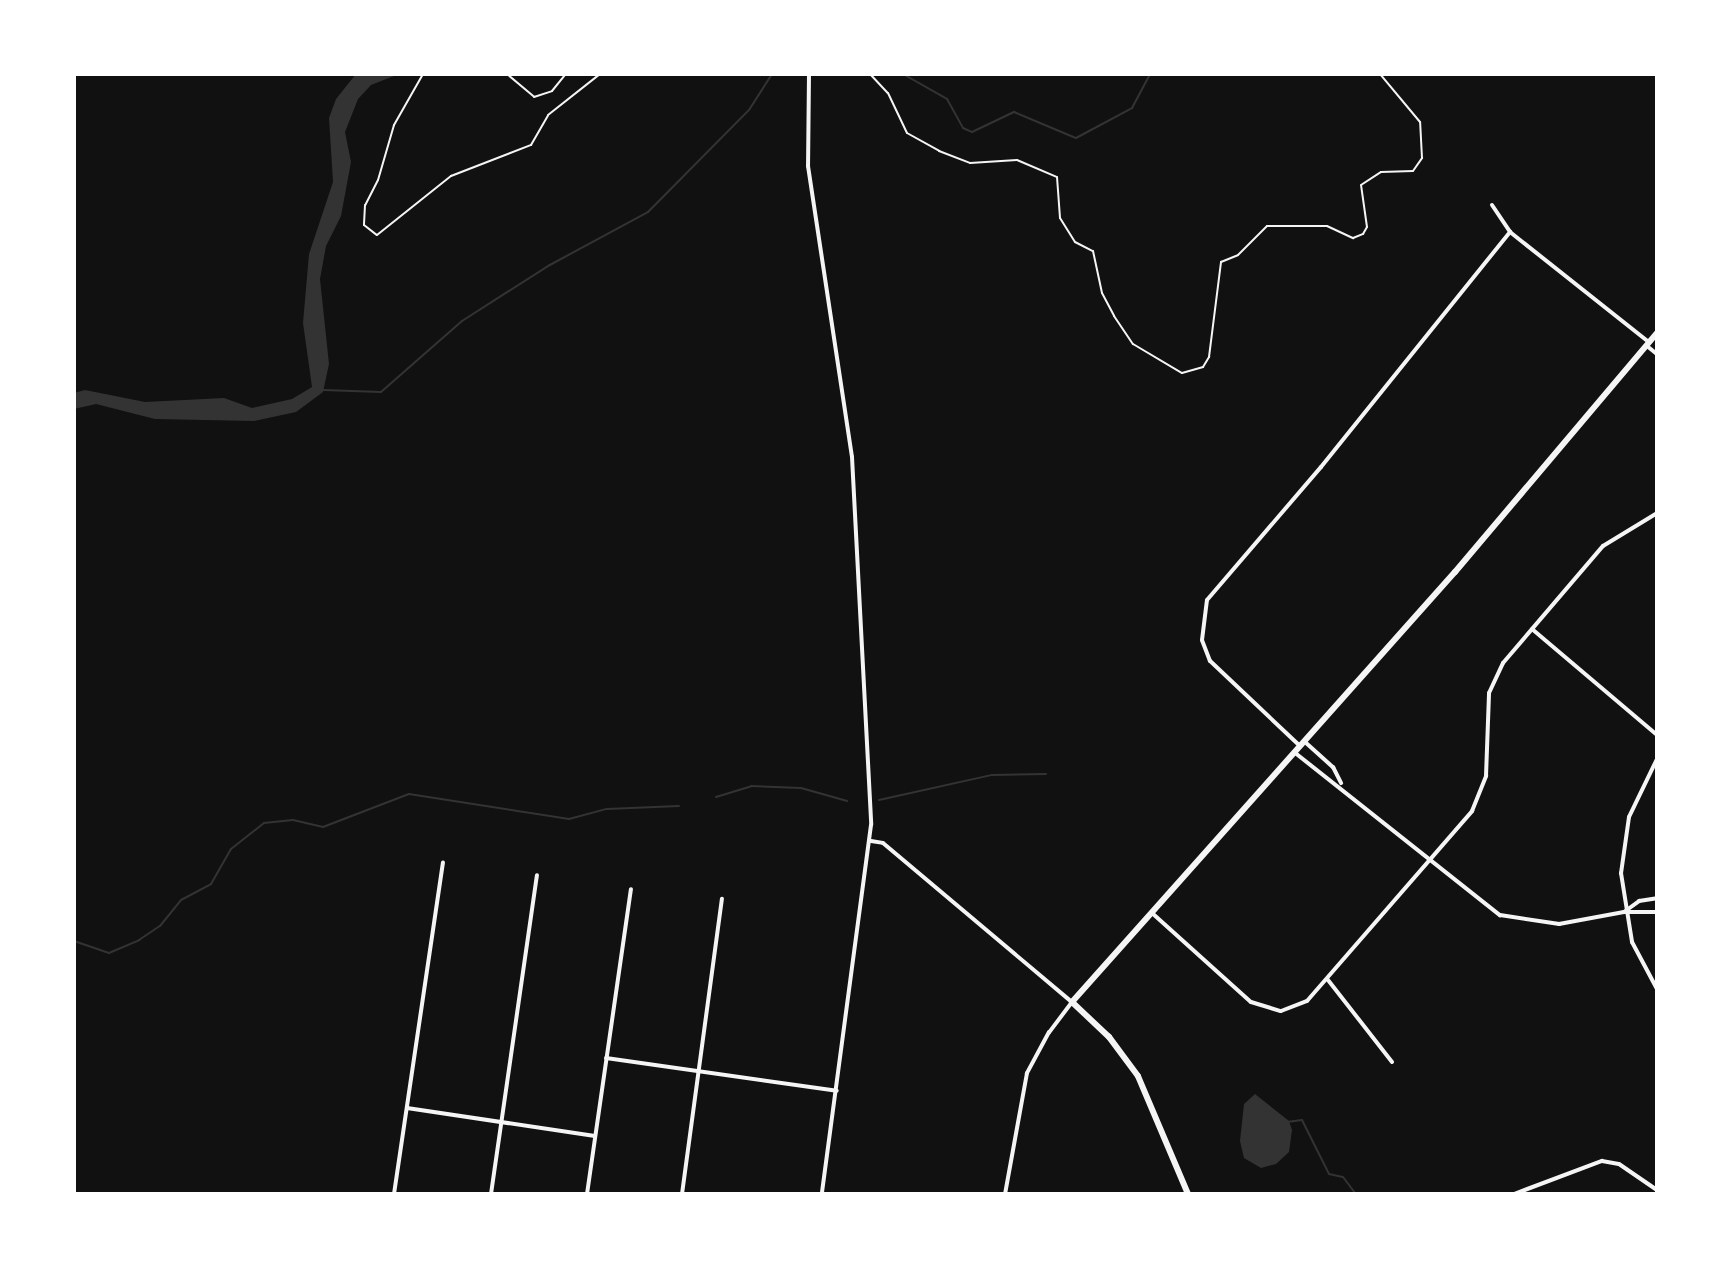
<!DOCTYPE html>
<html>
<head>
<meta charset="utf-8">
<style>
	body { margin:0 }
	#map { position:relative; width:1731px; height:1268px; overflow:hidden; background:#111; font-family:"Nunito Sans",sans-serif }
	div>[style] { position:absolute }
	.water>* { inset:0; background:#333 }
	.stream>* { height:2px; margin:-1px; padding:0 1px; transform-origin:1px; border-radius:1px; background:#333 }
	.path>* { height:2px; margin:-1px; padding:0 1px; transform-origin:1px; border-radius:1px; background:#f5f5f5 }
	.minor>* { height:4px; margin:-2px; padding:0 2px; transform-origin:2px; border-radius:2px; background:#f5f5f5 }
	.tertiary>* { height:6px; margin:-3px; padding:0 3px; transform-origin:3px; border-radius:3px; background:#f5f5f5 }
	span { translate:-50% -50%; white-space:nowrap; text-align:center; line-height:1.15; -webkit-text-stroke:8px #fff; paint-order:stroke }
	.frame { position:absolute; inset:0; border:76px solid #fff; pointer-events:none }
</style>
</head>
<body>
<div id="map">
	<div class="water">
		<div style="clip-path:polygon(356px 74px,399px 74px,371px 85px,358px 99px,345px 132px,351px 162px,341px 216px,326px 246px,320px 279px,329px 364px,323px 392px,296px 412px,254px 421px,155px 419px,96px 404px,74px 409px,74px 393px,85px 390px,145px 402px,224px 398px,252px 408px,292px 399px,312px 387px,303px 323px,309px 254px,333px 182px,329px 118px,336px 99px)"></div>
		<div style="clip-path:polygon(1255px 1094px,1289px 1121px,1292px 1130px,1289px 1152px,1276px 1164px,1261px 1168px,1244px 1158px,1240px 1141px,1244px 1104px)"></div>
	</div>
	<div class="stream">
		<div style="left:903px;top:74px;width:51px;rotate:29.6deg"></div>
		<div style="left:947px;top:99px;width:33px;rotate:61deg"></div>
		<div style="left:963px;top:128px;width:10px;rotate:24deg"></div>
		<div style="left:972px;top:132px;width:47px;rotate:-25.5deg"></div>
		<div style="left:1014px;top:112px;width:67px;rotate:22.8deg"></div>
		<div style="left:1076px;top:138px;width:64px;rotate:-28.2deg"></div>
		<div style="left:1132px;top:108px;width:38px;rotate:-62deg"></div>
		<div style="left:323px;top:390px;width:58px;rotate:2deg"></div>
		<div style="left:381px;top:392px;width:108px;rotate:-41.2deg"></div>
		<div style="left:462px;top:321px;width:102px;rotate:-32.6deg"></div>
		<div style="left:548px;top:266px;width:114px;rotate:-28.4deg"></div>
		<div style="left:648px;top:212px;width:144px;rotate:-45.3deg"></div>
		<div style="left:749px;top:110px;width:43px;rotate:-57.4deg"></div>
		<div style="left:716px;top:797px;width:37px;rotate:-17deg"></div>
		<div style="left:751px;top:786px;width:50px;rotate:2.3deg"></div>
		<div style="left:801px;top:788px;width:48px;rotate:15.8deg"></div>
		<div style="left:879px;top:800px;width:116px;rotate:-12.5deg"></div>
		<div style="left:992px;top:775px;width:54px;rotate:-1.1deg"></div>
		<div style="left:74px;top:941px;width:37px;rotate:19deg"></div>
		<div style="left:109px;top:953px;width:33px;rotate:-23deg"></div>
		<div style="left:139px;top:940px;width:25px;rotate:-34deg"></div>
		<div style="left:160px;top:926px;width:33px;rotate:-51deg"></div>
		<div style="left:181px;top:900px;width:34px;rotate:-28deg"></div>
		<div style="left:211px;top:884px;width:40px;rotate:-60.3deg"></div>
		<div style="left:231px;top:849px;width:42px;rotate:-38.2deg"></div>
		<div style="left:264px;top:823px;width:29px;rotate:-6deg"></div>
		<div style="left:293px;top:820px;width:31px;rotate:13deg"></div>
		<div style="left:323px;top:827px;width:92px;rotate:-21deg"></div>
		<div style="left:409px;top:794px;width:162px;rotate:8.9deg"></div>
		<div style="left:569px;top:819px;width:39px;rotate:-15deg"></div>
		<div style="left:607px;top:809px;width:72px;rotate:-2.4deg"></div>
		<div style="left:1287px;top:1122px;width:15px;rotate:-8deg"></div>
		<div style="left:1302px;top:1120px;width:60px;rotate:63.4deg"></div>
		<div style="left:1329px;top:1174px;width:14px;rotate:12deg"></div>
		<div style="left:1343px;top:1177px;width:21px;rotate:53deg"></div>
	</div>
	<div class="path">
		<div style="left:423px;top:74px;width:59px;rotate:119.6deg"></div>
		<div style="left:394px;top:125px;width:57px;rotate:106.2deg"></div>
		<div style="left:378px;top:180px;width:28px;rotate:117deg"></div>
		<div style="left:365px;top:205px;width:20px;rotate:93deg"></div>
		<div style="left:364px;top:225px;width:16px;rotate:38deg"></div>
		<div style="left:377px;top:235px;width:95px;rotate:-38.6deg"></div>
		<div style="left:451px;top:176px;width:86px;rotate:-21.2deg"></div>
		<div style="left:531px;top:145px;width:34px;rotate:-60deg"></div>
		<div style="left:548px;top:115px;width:66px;rotate:-38.3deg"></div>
		<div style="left:507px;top:74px;width:35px;rotate:40deg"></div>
		<div style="left:534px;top:97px;width:19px;rotate:-18deg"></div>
		<div style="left:552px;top:91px;width:22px;rotate:-51deg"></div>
		<div style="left:870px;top:74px;width:26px;rotate:47deg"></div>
		<div style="left:888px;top:93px;width:44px;rotate:64.6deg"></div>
		<div style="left:907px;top:133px;width:37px;rotate:29deg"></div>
		<div style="left:939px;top:151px;width:33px;rotate:21deg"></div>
		<div style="left:970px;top:163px;width:47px;rotate:-3.7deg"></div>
		<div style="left:1017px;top:160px;width:43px;rotate:23deg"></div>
		<div style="left:1057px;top:177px;width:41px;rotate:85.8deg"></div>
		<div style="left:1060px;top:218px;width:28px;rotate:58deg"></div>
		<div style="left:1075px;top:242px;width:20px;rotate:27deg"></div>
		<div style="left:1093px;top:251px;width:43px;rotate:77.9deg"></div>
		<div style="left:1102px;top:293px;width:26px;rotate:62deg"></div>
		<div style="left:1114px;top:316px;width:34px;rotate:56deg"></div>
		<div style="left:1133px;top:344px;width:57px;rotate:30.6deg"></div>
		<div style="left:1182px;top:373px;width:22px;rotate:-16deg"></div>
		<div style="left:1203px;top:367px;width:12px;rotate:-59deg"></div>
		<div style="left:1209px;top:357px;width:96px;rotate:-82.8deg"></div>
		<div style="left:1221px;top:262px;width:18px;rotate:-22deg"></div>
		<div style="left:1238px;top:255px;width:41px;rotate:-45deg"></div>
		<div style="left:1267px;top:226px;width:60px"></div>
		<div style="left:1327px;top:226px;width:29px;rotate:25deg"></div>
		<div style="left:1353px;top:238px;width:11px;rotate:-22deg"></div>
		<div style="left:1363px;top:234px;width:8px;rotate:-60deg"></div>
		<div style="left:1367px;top:227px;width:42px;rotate:-98.1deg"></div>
		<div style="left:1361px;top:185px;width:24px;rotate:-33deg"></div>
		<div style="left:1381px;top:172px;width:32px;rotate:-2deg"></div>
		<div style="left:1413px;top:171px;width:16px;rotate:-55deg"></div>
		<div style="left:1422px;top:158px;width:36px;rotate:-93deg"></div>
		<div style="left:1420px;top:122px;width:62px;rotate:-129.8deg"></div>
	</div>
	<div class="minor">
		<div style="left:809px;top:74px;width:92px;rotate:90.6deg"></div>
		<div style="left:808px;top:166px;width:294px;rotate:81.4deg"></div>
		<div style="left:852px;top:457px;width:368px;rotate:87deg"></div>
		<div style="left:871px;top:825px;width:372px;rotate:97.6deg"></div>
		<div style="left:1492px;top:205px;width:32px;rotate:56deg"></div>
		<div style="left:1510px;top:232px;width:177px;rotate:38.4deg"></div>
		<div style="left:1647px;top:346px;width:13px;rotate:39deg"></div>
		<div style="left:1532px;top:629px;width:164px;rotate:40.3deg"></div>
		<div style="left:1305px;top:742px;width:38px;rotate:42deg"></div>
		<div style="left:1333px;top:767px;width:18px;rotate:63deg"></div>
		<div style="left:1300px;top:746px;width:124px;rotate:-136.6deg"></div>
		<div style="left:1210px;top:661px;width:22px;rotate:-111deg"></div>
		<div style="left:1202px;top:640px;width:40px;rotate:-82.9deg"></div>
		<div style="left:1207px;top:600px;width:175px;rotate:-49.4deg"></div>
		<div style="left:1321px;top:467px;width:302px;rotate:-51.2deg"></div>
		<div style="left:1294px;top:752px;width:263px;rotate:38.4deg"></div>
		<div style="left:1500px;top:915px;width:60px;rotate:8.7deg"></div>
		<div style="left:1559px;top:924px;width:66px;rotate:-10.5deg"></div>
		<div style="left:1624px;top:912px;width:33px"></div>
		<div style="left:1657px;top:759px;width:64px;rotate:115.8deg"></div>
		<div style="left:1629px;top:817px;width:57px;rotate:98.1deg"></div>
		<div style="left:1621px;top:873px;width:70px;rotate:80.9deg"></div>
		<div style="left:1632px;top:942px;width:53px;rotate:62deg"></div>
		<div style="left:871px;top:841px;width:12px;rotate:9deg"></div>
		<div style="left:883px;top:843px;width:247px;rotate:40.1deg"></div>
		<div style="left:1072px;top:1002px;width:38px;rotate:127deg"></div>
		<div style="left:1049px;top:1032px;width:47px;rotate:118.2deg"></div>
		<div style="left:1027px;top:1073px;width:123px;rotate:100.3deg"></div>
		<div style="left:1624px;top:912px;width:19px;rotate:-36deg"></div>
		<div style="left:1639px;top:901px;width:18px;rotate:-9deg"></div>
		<div style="left:1152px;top:913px;width:133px;rotate:42deg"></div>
		<div style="left:1251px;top:1002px;width:31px;rotate:17deg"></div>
		<div style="left:1281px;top:1011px;width:28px;rotate:-21deg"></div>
		<div style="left:1307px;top:1001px;width:252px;rotate:-49deg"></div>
		<div style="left:1472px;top:811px;width:38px;rotate:-68deg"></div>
		<div style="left:1486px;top:776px;width:83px;rotate:-87.9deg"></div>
		<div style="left:1489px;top:693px;width:33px;rotate:-65deg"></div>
		<div style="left:1503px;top:663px;width:154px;rotate:-49.5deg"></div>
		<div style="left:1603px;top:546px;width:63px;rotate:-31.4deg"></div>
		<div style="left:1328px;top:980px;width:104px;rotate:52deg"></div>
		<div style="left:606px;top:1058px;width:233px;rotate:8.1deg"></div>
		<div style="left:407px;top:1108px;width:190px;rotate:8.5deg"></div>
		<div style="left:394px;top:1194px;width:335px;rotate:-81.6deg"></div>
		<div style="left:491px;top:1194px;width:322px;rotate:-81.8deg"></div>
		<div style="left:587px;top:1194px;width:308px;rotate:-81.8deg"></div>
		<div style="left:682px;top:1194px;width:298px;rotate:-82.3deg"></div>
		<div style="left:1514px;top:1194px;width:94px;rotate:-20.6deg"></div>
		<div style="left:1602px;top:1161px;width:17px;rotate:10deg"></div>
		<div style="left:1619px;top:1164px;width:46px;rotate:34.4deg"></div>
	</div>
	<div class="tertiary">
		<div style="left:1188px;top:1194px;width:128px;rotate:-113deg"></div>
		<div style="left:1138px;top:1076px;width:49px;rotate:-126.6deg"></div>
		<div style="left:1109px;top:1037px;width:51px;rotate:-136.6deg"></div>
		<div style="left:1072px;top:1002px;width:576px;rotate:-48.31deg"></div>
		<div style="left:1455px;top:572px;width:313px;rotate:-49.8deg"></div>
	</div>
	<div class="frame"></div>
</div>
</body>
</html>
